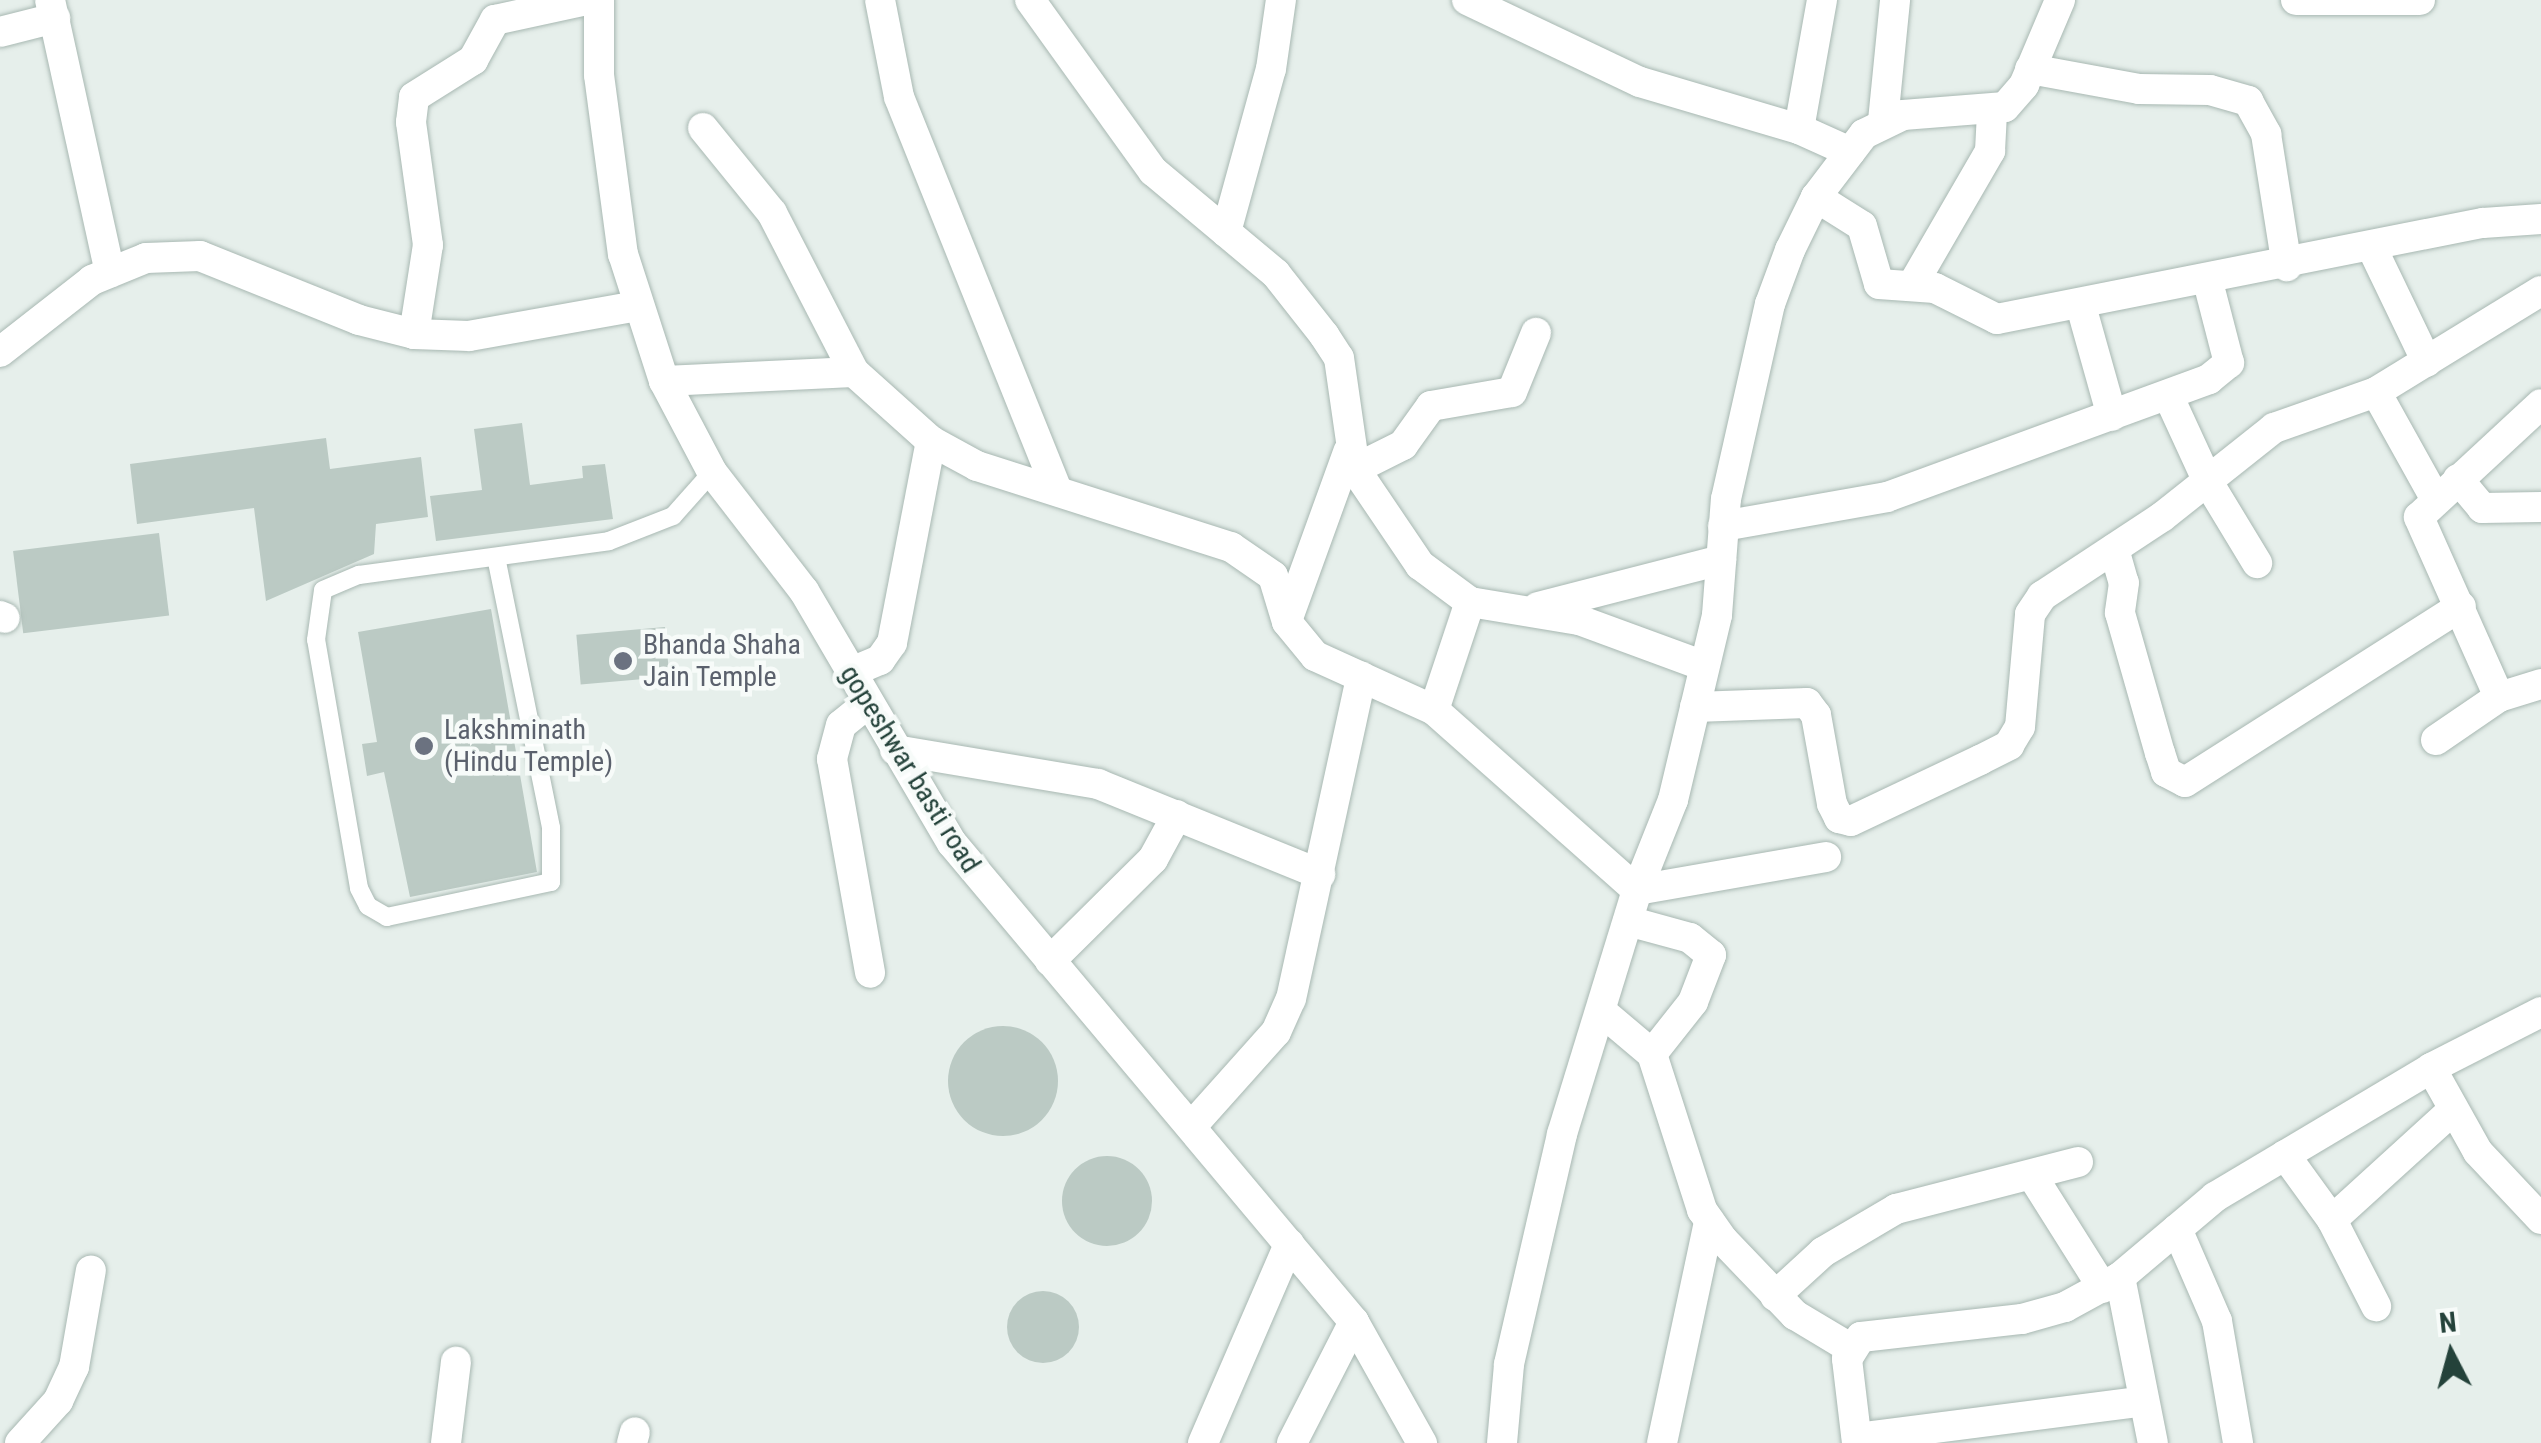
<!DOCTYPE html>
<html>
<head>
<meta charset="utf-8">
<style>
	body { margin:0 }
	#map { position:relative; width:2541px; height:1443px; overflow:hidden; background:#e6efeb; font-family:"Roboto Condensed",sans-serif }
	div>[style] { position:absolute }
	.building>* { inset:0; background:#bbcac4; transform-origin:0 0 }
	.round { border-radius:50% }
	.roads { filter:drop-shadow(0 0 2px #a8b8b2) drop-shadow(0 0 2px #a8b8b2) }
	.service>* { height:18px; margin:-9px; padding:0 9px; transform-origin:9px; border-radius:9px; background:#fff }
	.minor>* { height:30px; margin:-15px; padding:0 15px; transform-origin:15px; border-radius:15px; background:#fff }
	.dots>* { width:28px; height:28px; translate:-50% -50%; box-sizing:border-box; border:5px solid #f7fbf9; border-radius:50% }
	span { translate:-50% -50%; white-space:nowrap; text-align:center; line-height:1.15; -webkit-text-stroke:9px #f7fbf9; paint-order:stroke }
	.worship-label { font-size:28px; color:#5b616d }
	.left { translate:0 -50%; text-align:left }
	.street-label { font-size:28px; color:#24423a }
	.north { position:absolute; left:2401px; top:1303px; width:100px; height:100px; -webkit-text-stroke:8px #f7fbf9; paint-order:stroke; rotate:354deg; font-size:28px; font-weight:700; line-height:40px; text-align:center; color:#24423a }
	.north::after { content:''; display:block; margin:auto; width:35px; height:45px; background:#24423a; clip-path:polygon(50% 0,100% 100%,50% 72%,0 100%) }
</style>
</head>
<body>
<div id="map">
	<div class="building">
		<div style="clip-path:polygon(522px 423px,530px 485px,583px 478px,582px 466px,605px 464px,613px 519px,436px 541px,430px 496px,482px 490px,474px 429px)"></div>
		<div style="clip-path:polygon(326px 438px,330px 469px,421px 457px,428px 517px,376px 524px,374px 554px,266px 601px,254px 508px,137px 524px,130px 464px)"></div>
		<div style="left:159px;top:533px;width:83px;height:147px;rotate:83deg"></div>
		<div style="clip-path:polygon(491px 609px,537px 872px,410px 897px,384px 772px,367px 776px,362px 744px,377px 742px,358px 632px)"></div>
		<div style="left:665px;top:627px;width:50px;height:89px;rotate:85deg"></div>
		<div class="round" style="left:948px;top:1026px;width:110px;height:110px"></div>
		<div class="round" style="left:1062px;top:1156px;width:90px;height:90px"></div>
		<div class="round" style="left:1007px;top:1291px;width:72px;height:72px"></div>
	</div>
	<div class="roads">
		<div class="service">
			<div style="left:496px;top:557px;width:277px;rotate:78.5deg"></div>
			<div style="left:551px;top:828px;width:54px;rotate:90deg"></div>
			<div style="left:551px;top:882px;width:168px;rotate:168deg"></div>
			<div style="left:387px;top:917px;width:22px;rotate:-150deg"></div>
			<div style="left:368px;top:906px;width:20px;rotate:-117deg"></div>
			<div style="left:359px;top:888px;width:252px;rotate:-99.8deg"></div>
			<div style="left:316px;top:640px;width:50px;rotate:-82deg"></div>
			<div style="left:323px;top:590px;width:39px;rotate:-23deg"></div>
			<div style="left:359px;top:575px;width:252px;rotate:-7.7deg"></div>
			<div style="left:609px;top:541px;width:69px;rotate:-21.3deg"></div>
			<div style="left:673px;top:516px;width:59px;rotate:-48.4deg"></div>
		</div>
		<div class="minor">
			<div style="left:50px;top:0;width:279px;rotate:77.6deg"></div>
			<div style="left:599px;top:0;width:75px;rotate:90deg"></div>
			<div style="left:599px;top:75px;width:181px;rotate:82.4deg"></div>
			<div style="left:623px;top:254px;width:133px;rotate:72.1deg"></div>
			<div style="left:664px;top:381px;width:103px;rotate:62.2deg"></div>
			<div style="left:712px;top:472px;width:150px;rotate:52.3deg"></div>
			<div style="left:804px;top:591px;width:292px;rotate:59.6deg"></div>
			<div style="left:952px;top:843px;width:625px;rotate:49.99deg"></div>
			<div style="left:1354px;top:1322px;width:139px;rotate:60.7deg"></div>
			<div style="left:880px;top:0;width:99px;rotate:78.9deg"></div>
			<div style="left:899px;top:97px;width:424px;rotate:68.1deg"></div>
			<div style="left:1030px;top:0;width:211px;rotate:54.3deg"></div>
			<div style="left:1153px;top:171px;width:160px;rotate:39.9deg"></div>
			<div style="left:1276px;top:274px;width:78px;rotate:51.8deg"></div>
			<div style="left:1324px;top:335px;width:27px;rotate:57deg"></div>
			<div style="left:1339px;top:358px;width:112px;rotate:81.8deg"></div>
			<div style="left:1355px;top:469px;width:116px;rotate:55.9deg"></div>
			<div style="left:1420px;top:565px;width:62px;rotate:36.5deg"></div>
			<div style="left:1470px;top:602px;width:110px;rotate:9.4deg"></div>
			<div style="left:1579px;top:620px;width:133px;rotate:20.2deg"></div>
			<div style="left:1467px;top:0;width:191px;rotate:25.4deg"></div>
			<div style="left:1640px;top:82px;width:166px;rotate:16.5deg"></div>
			<div style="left:1799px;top:129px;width:56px;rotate:24.3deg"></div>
			<div style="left:2296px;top:0;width:124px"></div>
			<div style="left:0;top:32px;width:57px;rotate:-14.3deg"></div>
			<div style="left:2030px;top:69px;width:111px;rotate:10.4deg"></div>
			<div style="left:2139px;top:89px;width:71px;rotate:0.8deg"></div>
			<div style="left:2210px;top:90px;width:40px;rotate:16deg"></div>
			<div style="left:2248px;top:101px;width:38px;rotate:61deg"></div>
			<div style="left:2266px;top:134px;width:134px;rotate:81deg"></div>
			<div style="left:1883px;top:121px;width:122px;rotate:-84.3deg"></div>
			<div style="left:703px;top:128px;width:109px;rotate:50.9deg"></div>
			<div style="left:772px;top:213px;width:179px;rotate:62.7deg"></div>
			<div style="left:1799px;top:129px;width:131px;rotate:-79.9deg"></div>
			<div style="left:1816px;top:197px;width:54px;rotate:32.2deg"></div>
			<div style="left:1862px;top:226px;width:60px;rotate:73.7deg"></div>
			<div style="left:1879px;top:284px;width:56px;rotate:4.1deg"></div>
			<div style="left:1935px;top:288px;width:69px;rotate:26.6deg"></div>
			<div style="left:1997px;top:319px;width:495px;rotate:-11.2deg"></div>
			<div style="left:2483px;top:223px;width:58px;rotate:-3.9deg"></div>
			<div style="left:1226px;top:232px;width:169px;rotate:-74.6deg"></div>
			<div style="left:1271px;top:69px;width:70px;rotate:-81.8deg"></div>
			<div style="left:2373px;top:250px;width:124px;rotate:64.3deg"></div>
			<div style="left:1913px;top:284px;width:154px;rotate:-59.9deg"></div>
			<div style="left:1990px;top:151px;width:39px;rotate:-87deg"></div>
			<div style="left:2081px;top:306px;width:114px;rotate:74.3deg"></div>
			<div style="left:414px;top:334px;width:90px;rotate:-81.1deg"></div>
			<div style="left:428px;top:245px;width:124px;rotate:-97.9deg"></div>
			<div style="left:411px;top:122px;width:25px;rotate:-83deg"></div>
			<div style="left:414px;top:97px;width:70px;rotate:-32.1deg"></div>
			<div style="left:473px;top:60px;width:46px;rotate:-61.2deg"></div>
			<div style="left:495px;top:20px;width:94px;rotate:-12.3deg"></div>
			<div style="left:0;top:352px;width:117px;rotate:-38deg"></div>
			<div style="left:92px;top:280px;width:58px;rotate:-22.2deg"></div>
			<div style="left:146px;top:258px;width:54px;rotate:-2.1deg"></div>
			<div style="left:200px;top:256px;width:171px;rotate:21.9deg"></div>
			<div style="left:359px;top:320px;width:57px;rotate:14.3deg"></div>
			<div style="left:414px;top:334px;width:55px;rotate:2.1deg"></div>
			<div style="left:469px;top:336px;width:171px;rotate:-10.1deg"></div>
			<div style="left:664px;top:381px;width:190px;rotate:-2.7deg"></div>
			<div style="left:854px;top:372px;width:103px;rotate:41.9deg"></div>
			<div style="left:931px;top:441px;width:52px;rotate:28.5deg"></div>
			<div style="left:977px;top:466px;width:267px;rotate:17.7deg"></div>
			<div style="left:1231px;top:547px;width:51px;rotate:34.6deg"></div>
			<div style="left:1273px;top:576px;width:48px;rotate:73.1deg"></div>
			<div style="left:1287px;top:622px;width:44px;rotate:50.5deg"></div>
			<div style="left:1315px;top:656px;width:131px;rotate:24.4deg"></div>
			<div style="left:1434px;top:710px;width:271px;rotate:41.6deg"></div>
			<div style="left:1637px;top:890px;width:192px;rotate:-9.9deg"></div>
			<div style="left:2376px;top:392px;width:121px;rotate:60.9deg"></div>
			<div style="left:2168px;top:395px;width:96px;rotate:65.3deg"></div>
			<div style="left:2208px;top:482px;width:95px;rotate:58.8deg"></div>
			<div style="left:1355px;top:469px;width:54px;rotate:-26.6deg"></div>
			<div style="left:1403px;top:445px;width:48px;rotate:-54.3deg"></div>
			<div style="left:1431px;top:406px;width:82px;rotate:-9.8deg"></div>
			<div style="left:1512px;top:392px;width:64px;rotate:-67.9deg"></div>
			<div style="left:2458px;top:479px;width:38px;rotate:50deg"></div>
			<div style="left:2482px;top:508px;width:59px;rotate:-1deg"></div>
			<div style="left:1723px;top:526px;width:167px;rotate:-10deg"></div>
			<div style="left:1887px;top:497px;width:343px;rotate:-20.1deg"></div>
			<div style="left:2209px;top:379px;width:26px;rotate:-39deg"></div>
			<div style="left:2229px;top:363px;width:84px;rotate:-104.5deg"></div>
			<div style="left:2114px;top:549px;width:35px;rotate:74deg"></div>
			<div style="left:2124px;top:583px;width:30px;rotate:98deg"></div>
			<div style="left:2120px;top:613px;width:146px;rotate:74.1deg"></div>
			<div style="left:2160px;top:753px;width:20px;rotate:72deg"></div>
			<div style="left:2166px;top:772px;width:21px;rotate:28deg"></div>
			<div style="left:2185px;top:782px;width:327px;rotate:-32.5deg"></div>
			<div style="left:1538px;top:607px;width:189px;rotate:-14.4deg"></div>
			<div style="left:0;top:616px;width:5px;rotate:22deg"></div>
			<div style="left:1288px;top:618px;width:177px;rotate:-70.1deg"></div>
			<div style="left:849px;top:673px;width:34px;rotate:-23deg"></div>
			<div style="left:880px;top:660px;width:21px;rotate:-55deg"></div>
			<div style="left:892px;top:643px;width:206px;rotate:-79.1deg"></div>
			<div style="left:2499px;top:697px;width:197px;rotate:-114deg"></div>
			<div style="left:2419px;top:517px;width:166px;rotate:-42.8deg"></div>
			<div style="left:867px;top:704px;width:33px;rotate:141deg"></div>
			<div style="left:841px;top:725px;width:35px;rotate:105deg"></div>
			<div style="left:832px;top:759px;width:217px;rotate:79.9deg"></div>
			<div style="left:1695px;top:707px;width:112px;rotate:-2deg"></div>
			<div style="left:1807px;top:703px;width:15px;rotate:53deg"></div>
			<div style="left:1816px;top:715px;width:90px;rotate:79.8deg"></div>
			<div style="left:1832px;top:804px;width:16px;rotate:63deg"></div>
			<div style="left:1839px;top:818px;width:12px;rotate:14deg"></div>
			<div style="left:1851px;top:821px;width:143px;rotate:-25.3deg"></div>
			<div style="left:1980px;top:760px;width:33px;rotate:-27deg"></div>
			<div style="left:2009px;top:745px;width:21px;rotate:-59deg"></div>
			<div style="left:2020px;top:727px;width:113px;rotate:-84.9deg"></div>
			<div style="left:2030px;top:614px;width:22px;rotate:-56deg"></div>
			<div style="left:2042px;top:596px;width:144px;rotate:-33.4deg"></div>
			<div style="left:2162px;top:517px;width:143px;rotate:-38.5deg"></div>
			<div style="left:2274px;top:428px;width:108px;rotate:-19.4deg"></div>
			<div style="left:2376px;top:392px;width:193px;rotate:-31.5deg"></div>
			<div style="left:1434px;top:710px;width:114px;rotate:-71.6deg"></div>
			<div style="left:2436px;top:740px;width:76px;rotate:-34.3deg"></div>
			<div style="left:2499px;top:697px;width:44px;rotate:-17.2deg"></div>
			<div style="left:895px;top:750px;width:206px;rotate:9.5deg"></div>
			<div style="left:1098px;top:784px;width:240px;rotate:22.1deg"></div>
			<div style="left:1628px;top:921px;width:64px;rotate:15.3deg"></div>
			<div style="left:1690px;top:938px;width:27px;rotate:39deg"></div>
			<div style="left:1711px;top:955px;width:50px;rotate:111deg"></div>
			<div style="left:1693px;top:1002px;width:66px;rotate:128.3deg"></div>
			<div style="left:1050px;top:961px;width:145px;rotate:-44.7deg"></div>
			<div style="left:1153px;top:859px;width:50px;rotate:-61.4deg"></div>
			<div style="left:1601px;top:1011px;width:67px;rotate:40.1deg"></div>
			<div style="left:1652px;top:1054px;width:164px;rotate:72.2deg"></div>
			<div style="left:1702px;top:1210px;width:37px;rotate:55deg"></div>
			<div style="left:1723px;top:1240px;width:104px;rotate:46.2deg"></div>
			<div style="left:1795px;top:1315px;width:64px;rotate:31deg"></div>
			<div style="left:2431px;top:1068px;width:96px;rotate:60.8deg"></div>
			<div style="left:2478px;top:1152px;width:92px;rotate:46.8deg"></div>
			<div style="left:1191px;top:1127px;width:127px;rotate:-48.2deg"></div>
			<div style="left:1276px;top:1032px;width:36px;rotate:-66deg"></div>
			<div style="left:1291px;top:999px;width:330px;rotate:-77.7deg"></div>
			<div style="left:2285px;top:1155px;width:80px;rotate:54.1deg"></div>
			<div style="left:2332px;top:1220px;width:97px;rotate:62.9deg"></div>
			<div style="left:2033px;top:1177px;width:131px;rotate:57.8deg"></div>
			<div style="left:2332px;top:1220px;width:164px;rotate:-42.3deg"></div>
			<div style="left:2177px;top:1229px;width:100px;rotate:66.5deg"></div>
			<div style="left:2217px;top:1321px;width:124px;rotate:80.2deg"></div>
			<div style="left:2120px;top:1277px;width:169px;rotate:78.8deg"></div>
			<div style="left:1775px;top:1296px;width:65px;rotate:-42.5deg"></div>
			<div style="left:1823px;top:1252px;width:85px;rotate:-30.5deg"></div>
			<div style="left:1896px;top:1209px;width:188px;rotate:-14.5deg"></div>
			<div style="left:1857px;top:1438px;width:289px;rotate:-7.3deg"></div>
			<div style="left:20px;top:1443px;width:57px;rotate:-47.9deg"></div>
			<div style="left:58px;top:1401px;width:38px;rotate:-65deg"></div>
			<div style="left:74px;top:1367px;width:98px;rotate:-80.1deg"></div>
			<div style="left:446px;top:1443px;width:82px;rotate:-83deg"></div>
			<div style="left:632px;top:1443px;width:11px;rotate:-75deg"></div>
			<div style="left:1203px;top:1443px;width:217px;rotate:-66.6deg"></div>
			<div style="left:1292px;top:1443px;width:136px;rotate:-62.9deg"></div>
			<div style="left:1502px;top:1443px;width:79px;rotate:-84.9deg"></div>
			<div style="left:1509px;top:1364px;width:236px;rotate:-77deg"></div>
			<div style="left:1562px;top:1134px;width:255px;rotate:-72.9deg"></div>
			<div style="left:1637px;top:890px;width:97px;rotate:-68.2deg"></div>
			<div style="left:1673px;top:800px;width:190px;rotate:-76.6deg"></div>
			<div style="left:1717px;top:615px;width:116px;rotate:-85.6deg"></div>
			<div style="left:1726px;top:499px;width:200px;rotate:-77.3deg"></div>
			<div style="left:1770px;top:304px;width:58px;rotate:-69.7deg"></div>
			<div style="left:1790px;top:250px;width:59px;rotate:-63.9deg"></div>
			<div style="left:1816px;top:197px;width:79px;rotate:-52.7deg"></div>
			<div style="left:1864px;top:134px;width:43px;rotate:-26deg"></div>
			<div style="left:1903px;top:115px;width:102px;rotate:-4.5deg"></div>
			<div style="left:2005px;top:107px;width:29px;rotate:-49deg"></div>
			<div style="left:2024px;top:85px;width:92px;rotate:-67deg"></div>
			<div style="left:1662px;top:1443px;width:227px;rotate:-78deg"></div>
			<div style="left:1857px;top:1443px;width:85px;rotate:-96.8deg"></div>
			<div style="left:1847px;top:1359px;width:26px;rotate:-58deg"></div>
			<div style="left:1861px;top:1337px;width:162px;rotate:-6.4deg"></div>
			<div style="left:2022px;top:1319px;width:45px;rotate:-15.6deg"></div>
			<div style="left:2065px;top:1307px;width:63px;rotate:-28.6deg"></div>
			<div style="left:2120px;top:1277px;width:124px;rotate:-40.1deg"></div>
			<div style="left:2215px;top:1197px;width:252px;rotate:-30.8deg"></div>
			<div style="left:2431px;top:1068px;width:123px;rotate:-27deg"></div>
		</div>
	</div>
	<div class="dots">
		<div style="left:623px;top:661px;background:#6b7280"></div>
		<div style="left:424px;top:746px;background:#6b7280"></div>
	</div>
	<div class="worship-label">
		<span class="left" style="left:643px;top:661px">Bhanda Shaha<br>Jain Temple</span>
		<span class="left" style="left:444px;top:746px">Lakshminath<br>(Hindu Temple)</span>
	</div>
	<div class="street-label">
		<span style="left:910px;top:769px;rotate:58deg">gopeshwar basti road</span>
	</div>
	<div class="north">N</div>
</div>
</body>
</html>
